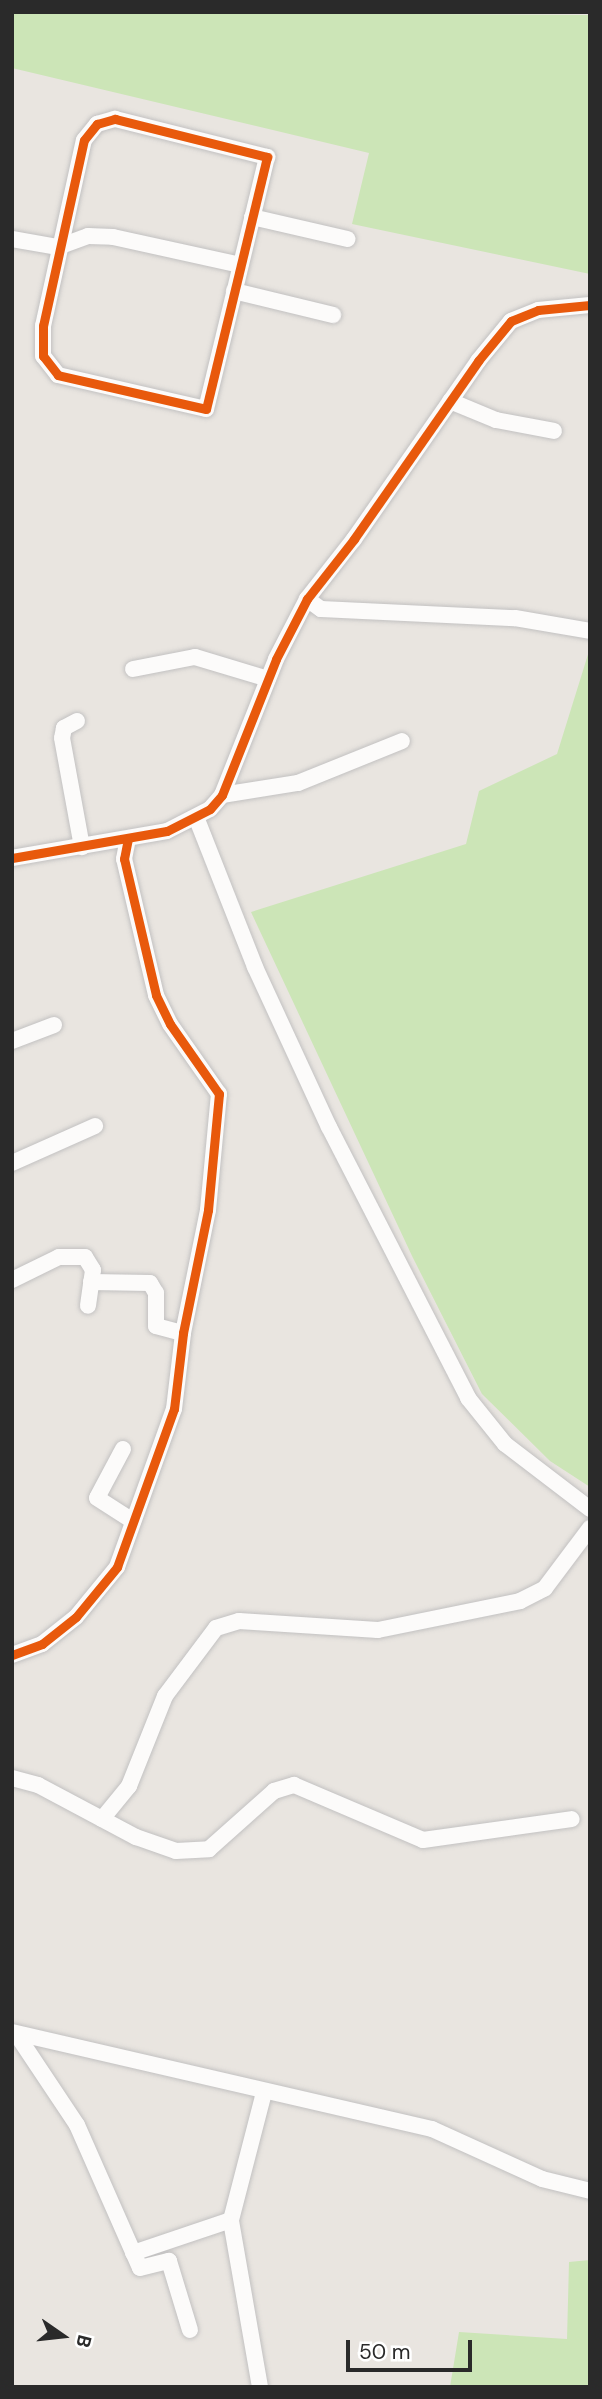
<!DOCTYPE html>
<html>
<head>
<meta charset="utf-8">
<style>
	body { margin:0 }
	#map { position:relative; width:602px; height:2399px; overflow:hidden; background:#e9e5e0; font-family:"DM Sans",sans-serif }
	div>[style] { position:absolute }
	.green>* { inset:0; background:#cce5b7 }
	.roads { filter:drop-shadow(0 0 2px #c2c1c1) drop-shadow(0 0 2px #c2c1c1) }
	.minor>* { height:16px; margin:-8px; padding:0 8px; transform-origin:8px; border-radius:8px; background:#fcfbfa }
	.cycleway>* { height:9px; margin:-4.5px; padding:0 4.5px; transform-origin:4.5px; border-radius:4.5px; background:#e8590c }
	span { translate:-50% -50%; white-space:nowrap; text-align:center; line-height:1.15; -webkit-text-stroke:5px #fff; paint-order:stroke }
	.frame { position:absolute; inset:0; border:14px solid #2a2a2a; pointer-events:none }
	.north { position:absolute; left:28px; top:2301px; width:70px; height:70px; -webkit-text-stroke:5px #fff; paint-order:stroke; rotate:104deg; font-size:19px; font-weight:700; line-height:28px; text-align:center; color:#2a2a2a }
	.north::after { content:''; display:block; margin:auto; width:24px; height:32px; background:#2a2a2a; clip-path:polygon(50% 0,100% 100%,50% 72%,0 100%) }
	.scale { position:absolute; left:346px; top:2340px; width:126px; height:32px; box-sizing:border-box; border:4px solid #2a2a2a; border-top:0; padding-left:9px; font-size:21px; line-height:24px; white-space:nowrap; color:#2a2a2a; -webkit-text-stroke:5px #fff; paint-order:stroke }
</style>
</head>
<body>
<div id="map">
	<div class="green">
		<div style="clip-path:polygon(12px 12px,590px 15px,590px 274px,352px 224px,369px 153px,12px 68px)"></div>
		<div style="clip-path:polygon(590px 648px,590px 1487px,550px 1461px,482px 1394px,413px 1258px,251px 912px,466px 844px,479px 791px,557px 754px)"></div>
		<div style="clip-path:polygon(590px 2260px,590px 2387px,450px 2387px,459px 2332px,567px 2339px,569px 2262px)"></div>
	</div>
	<div class="roads">
		<div class="minor">
			<div style="left:115px;top:119px;width:157px;rotate:14deg"></div>
			<div style="left:267px;top:157px;width:259px;rotate:103.6deg"></div>
			<div style="left:206px;top:409px;width:152px;rotate:-167.1deg"></div>
			<div style="left:58px;top:375px;width:24px;rotate:-128deg"></div>
			<div style="left:43px;top:356px;width:30px;rotate:-90deg"></div>
			<div style="left:43px;top:326px;width:190px;rotate:-77.6deg"></div>
			<div style="left:84px;top:140px;width:21px;rotate:-51deg"></div>
			<div style="left:97px;top:124px;width:19px;rotate:-16deg"></div>
			<div style="left:252px;top:217px;width:98px;rotate:13deg"></div>
			<div style="left:12px;top:239px;width:47px;rotate:9.9deg"></div>
			<div style="left:58px;top:247px;width:32px;rotate:-20deg"></div>
			<div style="left:88px;top:236px;width:25px;rotate:2deg"></div>
			<div style="left:113px;top:237px;width:130px;rotate:12.4deg"></div>
			<div style="left:234px;top:291px;width:102px;rotate:13.6deg"></div>
			<div style="left:450px;top:401px;width:50px;rotate:22.4deg"></div>
			<div style="left:496px;top:420px;width:59px;rotate:10.7deg"></div>
			<div style="left:307px;top:599px;width:17px;rotate:36deg"></div>
			<div style="left:321px;top:609px;width:194px;rotate:2.7deg"></div>
			<div style="left:515px;top:618px;width:76px;rotate:9.8deg"></div>
			<div style="left:133px;top:669px;width:63px;rotate:-11deg"></div>
			<div style="left:195px;top:657px;width:76px;rotate:16.8deg"></div>
			<div style="left:77px;top:721px;width:15px;rotate:152deg"></div>
			<div style="left:64px;top:728px;width:10px;rotate:101deg"></div>
			<div style="left:62px;top:738px;width:111px;rotate:79.6deg"></div>
			<div style="left:222px;top:795px;width:77px;rotate:-9deg"></div>
			<div style="left:298px;top:783px;width:112px;rotate:-22deg"></div>
			<div style="left:196px;top:817px;width:161px;rotate:68.5deg"></div>
			<div style="left:255px;top:967px;width:176px;rotate:65.2deg"></div>
			<div style="left:329px;top:1127px;width:305px;rotate:62.8deg"></div>
			<div style="left:468px;top:1398px;width:59px;rotate:51.2deg"></div>
			<div style="left:505px;top:1444px;width:107px;rotate:37.4deg"></div>
			<div style="left:12px;top:858px;width:157px;rotate:-9.9deg"></div>
			<div style="left:167px;top:831px;width:48px;rotate:-27.1deg"></div>
			<div style="left:210px;top:809px;width:18px;rotate:-49deg"></div>
			<div style="left:222px;top:795px;width:146px;rotate:-68.3deg"></div>
			<div style="left:276px;top:659px;width:68px;rotate:-62.7deg"></div>
			<div style="left:307px;top:599px;width:76px;rotate:-51.9deg"></div>
			<div style="left:354px;top:539px;width:217px;rotate:-55.1deg"></div>
			<div style="left:478px;top:361px;width:52px;rotate:-50.5deg"></div>
			<div style="left:511px;top:321px;width:29px;rotate:-22deg"></div>
			<div style="left:538px;top:310px;width:52px;rotate:-5.5deg"></div>
			<div style="left:12px;top:1041px;width:45px;rotate:-20.9deg"></div>
			<div style="left:12px;top:1163px;width:91px;rotate:-24deg"></div>
			<div style="left:12px;top:1280px;width:52px;rotate:-26.1deg"></div>
			<div style="left:59px;top:1257px;width:26px"></div>
			<div style="left:85px;top:1257px;width:15px;rotate:58deg"></div>
			<div style="left:93px;top:1270px;width:36px;rotate:98deg"></div>
			<div style="left:91px;top:1282px;width:59px;rotate:1deg"></div>
			<div style="left:150px;top:1283px;width:12px;rotate:59deg"></div>
			<div style="left:156px;top:1293px;width:33px;rotate:90deg"></div>
			<div style="left:156px;top:1326px;width:28px;rotate:15deg"></div>
			<div style="left:123px;top:1449px;width:55px;rotate:118deg"></div>
			<div style="left:97px;top:1498px;width:43px;rotate:32.6deg"></div>
			<div style="left:12px;top:1655px;width:32px;rotate:-20deg"></div>
			<div style="left:42px;top:1644px;width:43px;rotate:-38.5deg"></div>
			<div style="left:76px;top:1617px;width:65px;rotate:-50.6deg"></div>
			<div style="left:117px;top:1567px;width:168px;rotate:-70.2deg"></div>
			<div style="left:174px;top:1409px;width:77px;rotate:-83.2deg"></div>
			<div style="left:183px;top:1333px;width:126px;rotate:-78.5deg"></div>
			<div style="left:208px;top:1210px;width:117px;rotate:-84.6deg"></div>
			<div style="left:219px;top:1094px;width:85px;rotate:-125deg"></div>
			<div style="left:170px;top:1024px;width:32px;rotate:-116deg"></div>
			<div style="left:156px;top:995px;width:140px;rotate:-103.2deg"></div>
			<div style="left:124px;top:859px;width:20px;rotate:-79deg"></div>
			<div style="left:12px;top:1778px;width:27px;rotate:15deg"></div>
			<div style="left:38px;top:1785px;width:111px;rotate:28deg"></div>
			<div style="left:136px;top:1837px;width:42px;rotate:19.3deg"></div>
			<div style="left:176px;top:1851px;width:33px;rotate:-3deg"></div>
			<div style="left:209px;top:1849px;width:87px;rotate:-41.7deg"></div>
			<div style="left:274px;top:1791px;width:21px;rotate:-17deg"></div>
			<div style="left:294px;top:1785px;width:140px;rotate:23.1deg"></div>
			<div style="left:423px;top:1840px;width:150px;rotate:-8deg"></div>
			<div style="left:102px;top:1819px;width:43px;rotate:-50.7deg"></div>
			<div style="left:129px;top:1786px;width:97px;rotate:-68.2deg"></div>
			<div style="left:165px;top:1696px;width:85px;rotate:-53.1deg"></div>
			<div style="left:216px;top:1628px;width:24px;rotate:-17deg"></div>
			<div style="left:239px;top:1621px;width:139px;rotate:3.7deg"></div>
			<div style="left:378px;top:1630px;width:145px;rotate:-11.5deg"></div>
			<div style="left:520px;top:1601px;width:28px;rotate:-27deg"></div>
			<div style="left:545px;top:1588px;width:75px;rotate:-53.1deg"></div>
			<div style="left:12px;top:2032px;width:431px;rotate:13deg"></div>
			<div style="left:432px;top:2129px;width:121px;rotate:24.4deg"></div>
			<div style="left:542px;top:2179px;width:49px;rotate:14deg"></div>
			<div style="left:17px;top:2035px;width:108px;rotate:56.3deg"></div>
			<div style="left:77px;top:2125px;width:156px;rotate:66.2deg"></div>
			<div style="left:140px;top:2268px;width:30px;rotate:-14deg"></div>
			<div style="left:169px;top:2261px;width:72px;rotate:73.1deg"></div>
			<div style="left:133px;top:2253px;width:103px;rotate:-18.6deg"></div>
			<div style="left:260px;top:2387px;width:169px;rotate:-99.9deg"></div>
			<div style="left:231px;top:2220px;width:132px;rotate:-75.5deg"></div>
		</div>
	</div>
	<div class="cycleway">
		<div style="left:115px;top:119px;width:157px;rotate:14deg"></div>
		<div style="left:267px;top:157px;width:259px;rotate:103.6deg"></div>
		<div style="left:206px;top:409px;width:152px;rotate:-167.1deg"></div>
		<div style="left:58px;top:375px;width:24px;rotate:-128deg"></div>
		<div style="left:43px;top:356px;width:30px;rotate:-90deg"></div>
		<div style="left:43px;top:326px;width:190px;rotate:-77.6deg"></div>
		<div style="left:84px;top:140px;width:21px;rotate:-51deg"></div>
		<div style="left:97px;top:124px;width:19px;rotate:-16deg"></div>
		<div style="left:12px;top:858px;width:157px;rotate:-9.9deg"></div>
		<div style="left:167px;top:831px;width:48px;rotate:-27.1deg"></div>
		<div style="left:210px;top:809px;width:18px;rotate:-49deg"></div>
		<div style="left:222px;top:795px;width:146px;rotate:-68.3deg"></div>
		<div style="left:276px;top:659px;width:68px;rotate:-62.7deg"></div>
		<div style="left:307px;top:599px;width:76px;rotate:-51.9deg"></div>
		<div style="left:354px;top:539px;width:217px;rotate:-55.1deg"></div>
		<div style="left:478px;top:361px;width:52px;rotate:-50.5deg"></div>
		<div style="left:511px;top:321px;width:29px;rotate:-22deg"></div>
		<div style="left:538px;top:310px;width:52px;rotate:-5.5deg"></div>
		<div style="left:12px;top:1655px;width:32px;rotate:-20deg"></div>
		<div style="left:42px;top:1644px;width:43px;rotate:-38.5deg"></div>
		<div style="left:76px;top:1617px;width:65px;rotate:-50.6deg"></div>
		<div style="left:117px;top:1567px;width:168px;rotate:-70.2deg"></div>
		<div style="left:174px;top:1409px;width:77px;rotate:-83.2deg"></div>
		<div style="left:183px;top:1333px;width:126px;rotate:-78.5deg"></div>
		<div style="left:208px;top:1210px;width:117px;rotate:-84.6deg"></div>
		<div style="left:219px;top:1094px;width:85px;rotate:-125deg"></div>
		<div style="left:170px;top:1024px;width:32px;rotate:-116deg"></div>
		<div style="left:156px;top:995px;width:140px;rotate:-103.2deg"></div>
		<div style="left:124px;top:859px;width:20px;rotate:-79deg"></div>
	</div>
	<div class="frame"></div>
	<div class="north">B</div>
	<div class="scale">50 m</div>
</div>
</body>
</html>
